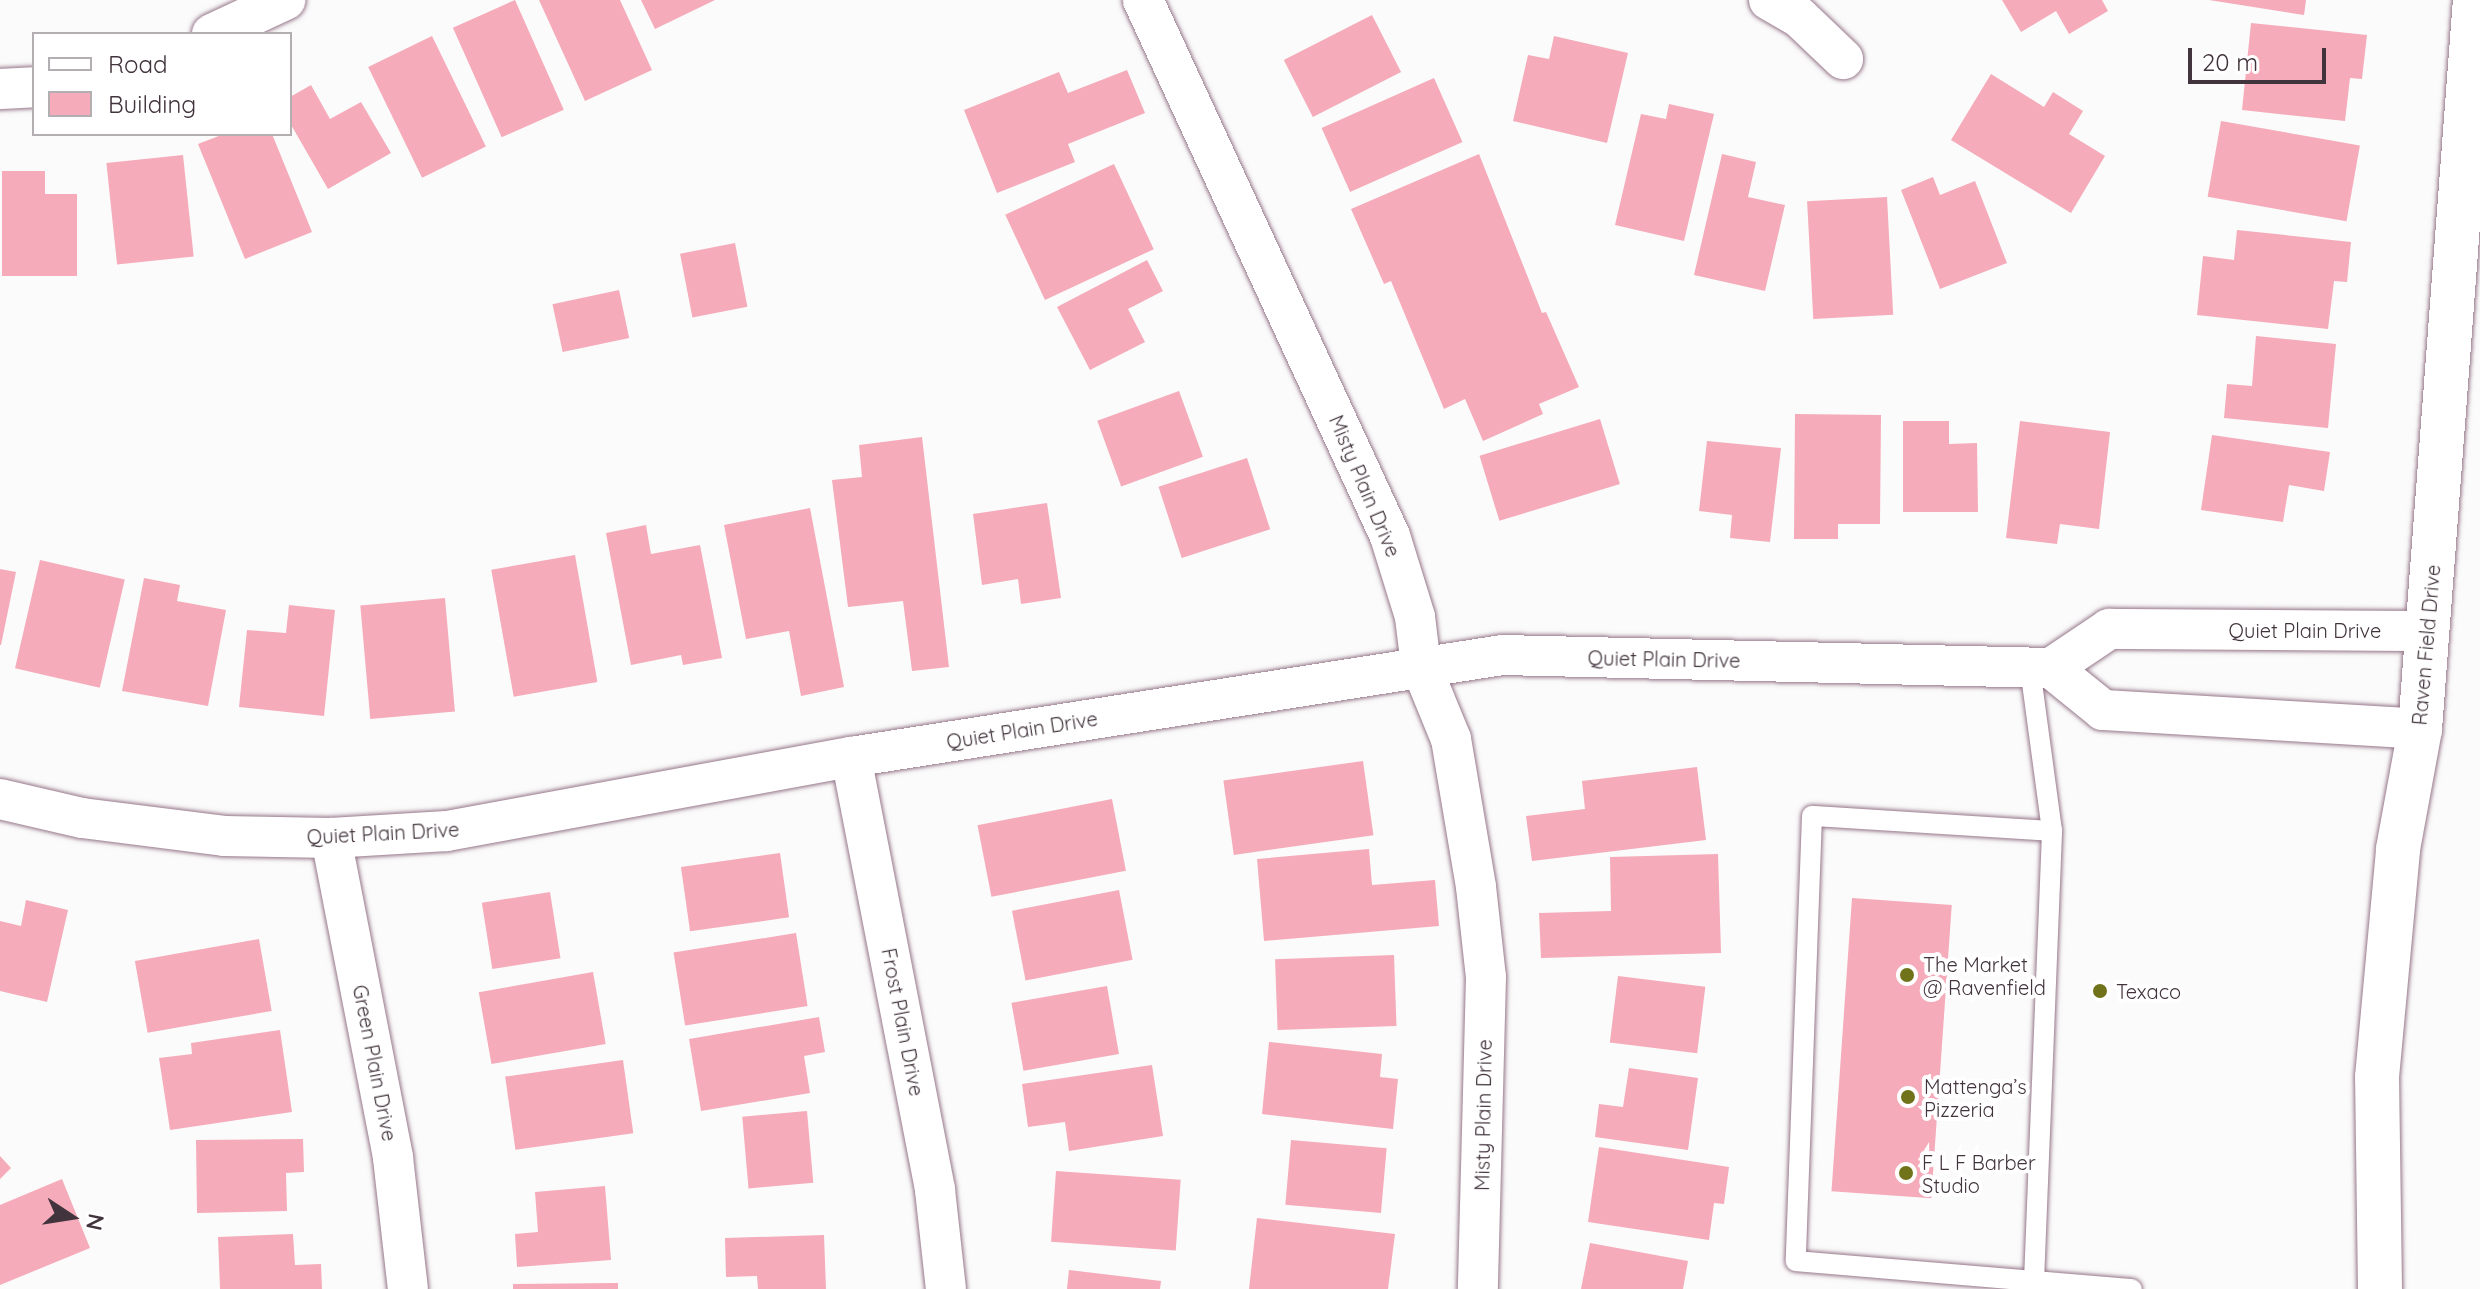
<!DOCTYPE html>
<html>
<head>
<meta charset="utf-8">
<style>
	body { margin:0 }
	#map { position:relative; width:2480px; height:1289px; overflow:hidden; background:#fbfbfb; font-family:Quicksand,sans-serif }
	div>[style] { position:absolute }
	.building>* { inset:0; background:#f5abb9; transform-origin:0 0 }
	.roads { filter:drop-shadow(0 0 2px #96778a) drop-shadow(0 0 2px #96778a) }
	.lane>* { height:20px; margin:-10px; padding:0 10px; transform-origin:10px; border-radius:10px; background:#fff }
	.street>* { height:40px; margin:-20px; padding:0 20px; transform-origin:20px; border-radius:20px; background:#fff }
	.secondary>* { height:44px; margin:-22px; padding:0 22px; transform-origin:22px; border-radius:22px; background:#fff }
	.dots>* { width:22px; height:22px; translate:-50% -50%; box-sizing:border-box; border:4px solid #fff; border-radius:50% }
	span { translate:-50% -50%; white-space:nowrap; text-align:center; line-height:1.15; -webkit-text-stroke:8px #fff; paint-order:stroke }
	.street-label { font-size:20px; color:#42343d }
	.poi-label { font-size:20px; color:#42343d }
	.left { translate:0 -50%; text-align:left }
	.legend { position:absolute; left:32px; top:32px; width:260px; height:104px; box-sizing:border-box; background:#fff; border:2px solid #b3aeb1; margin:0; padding:10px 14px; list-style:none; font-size:24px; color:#42343d }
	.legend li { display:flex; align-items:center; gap:16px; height:40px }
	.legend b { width:40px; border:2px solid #b3aeb1 }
	.north { position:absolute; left:32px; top:1177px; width:80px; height:80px; -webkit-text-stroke:6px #fff; paint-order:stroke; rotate:102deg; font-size:22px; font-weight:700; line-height:32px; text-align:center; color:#42343d }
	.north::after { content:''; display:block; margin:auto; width:28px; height:36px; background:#42343d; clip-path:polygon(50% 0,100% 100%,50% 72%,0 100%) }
	.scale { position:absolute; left:2188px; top:48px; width:138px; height:36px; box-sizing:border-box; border:4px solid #42343d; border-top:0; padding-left:10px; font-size:24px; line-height:28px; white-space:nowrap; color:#42343d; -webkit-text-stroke:6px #fff; paint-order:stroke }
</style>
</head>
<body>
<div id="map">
	<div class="building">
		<div style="left:515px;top:0;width:120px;height:68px;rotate:66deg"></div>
		<div style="clip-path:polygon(539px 0,620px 0,652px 70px,585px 101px)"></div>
		<div style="clip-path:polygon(641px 0,715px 0,655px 29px)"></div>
		<div style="clip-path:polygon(2002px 0,2102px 0,2108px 11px,2069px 34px,2056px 11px,2021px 32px)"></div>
		<div style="clip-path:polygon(2209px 0,2306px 0,2304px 15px)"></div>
		<div style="left:1372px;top:15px;width:64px;height:99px;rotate:63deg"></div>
		<div style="clip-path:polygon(2251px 23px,2367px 35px,2362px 79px,2350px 78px,2345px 121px,2242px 110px)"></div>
		<div style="left:432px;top:36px;width:123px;height:71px;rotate:64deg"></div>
		<div style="clip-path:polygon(1554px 36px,1628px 53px,1607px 143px,1513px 121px,1528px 55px,1549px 59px)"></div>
		<div style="clip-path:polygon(1127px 70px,1145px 113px,1068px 144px,1075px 162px,997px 193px,964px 110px,1059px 72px,1068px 93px)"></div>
		<div style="clip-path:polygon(1991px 74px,2044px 107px,2053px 92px,2083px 111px,2069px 134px,2105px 156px,2071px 213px,1951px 140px)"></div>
		<div style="left:1434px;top:78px;width:70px;height:123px;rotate:66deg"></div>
		<div style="clip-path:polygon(311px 85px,330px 119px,361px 102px,391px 153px,328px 189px,290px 123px,290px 97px)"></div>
		<div style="clip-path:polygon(1669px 104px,1714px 114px,1684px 241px,1615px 225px,1641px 114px,1666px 119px)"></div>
		<div style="left:2221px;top:121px;width:141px;height:77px;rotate:10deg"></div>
		<div style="clip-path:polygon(224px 134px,272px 134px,312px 232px,245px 259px,198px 144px)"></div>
		<div style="clip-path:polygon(1479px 154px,1542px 313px,1546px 312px,1579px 387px,1539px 404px,1543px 414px,1483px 441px,1465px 399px,1444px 409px,1391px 281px,1384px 284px,1351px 209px)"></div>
		<div style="clip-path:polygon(1722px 154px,1756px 162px,1748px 197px,1785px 205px,1765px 291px,1694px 275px)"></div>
		<div style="left:183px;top:155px;width:102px;height:77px;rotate:84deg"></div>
		<div style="left:1114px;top:164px;width:94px;height:120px;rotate:65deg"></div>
		<div style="clip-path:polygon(2px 171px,45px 171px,45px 194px,77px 194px,77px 276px,2px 276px)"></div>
		<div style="clip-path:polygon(1933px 177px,1940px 195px,1975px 181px,2007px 263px,1940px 289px,1901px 190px)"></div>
		<div style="left:1887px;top:197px;width:118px;height:80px;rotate:87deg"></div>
		<div style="clip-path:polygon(2237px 230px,2351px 242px,2347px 282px,2334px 281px,2328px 329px,2197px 315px,2203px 256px,2234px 260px)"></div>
		<div style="left:735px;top:243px;width:65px;height:56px;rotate:79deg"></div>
		<div style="clip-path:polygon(1147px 260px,1163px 291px,1128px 309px,1145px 342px,1090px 370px,1057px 307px)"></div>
		<div style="left:619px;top:290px;width:49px;height:68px;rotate:78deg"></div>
		<div style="clip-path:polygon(2256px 336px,2336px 344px,2328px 428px,2224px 418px,2227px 384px,2252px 386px)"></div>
		<div style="left:1179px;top:391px;width:70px;height:87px;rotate:70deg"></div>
		<div style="clip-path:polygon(1795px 414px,1881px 415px,1880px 524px,1838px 524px,1838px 539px,1794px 539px)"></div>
		<div style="left:1600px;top:419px;width:68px;height:126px;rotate:73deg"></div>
		<div style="clip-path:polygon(1903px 421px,1949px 421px,1949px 444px,1977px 443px,1978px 512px,1903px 512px)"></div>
		<div style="clip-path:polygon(2020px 421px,2110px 432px,2099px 529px,2060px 524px,2057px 544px,2006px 538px)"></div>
		<div style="clip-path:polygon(2212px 435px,2330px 452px,2324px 491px,2289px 485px,2283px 522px,2201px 510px)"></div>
		<div style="clip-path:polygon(922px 437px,949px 667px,912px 671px,903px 601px,848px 607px,832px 480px,862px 477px,859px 445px)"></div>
		<div style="clip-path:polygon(1707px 441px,1781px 448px,1770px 542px,1730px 538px,1732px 515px,1699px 511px)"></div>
		<div style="left:1247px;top:458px;width:75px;height:93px;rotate:72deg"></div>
		<div style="clip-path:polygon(1047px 503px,1061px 598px,1021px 604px,1018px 579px,982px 585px,973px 514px)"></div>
		<div style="clip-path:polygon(810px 508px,844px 687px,801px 696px,789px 631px,746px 639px,724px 525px)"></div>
		<div style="clip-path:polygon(646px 525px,651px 554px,700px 545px,722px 658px,683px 665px,681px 655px,631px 665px,606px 533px)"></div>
		<div style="left:575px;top:555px;width:129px;height:85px;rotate:80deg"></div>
		<div style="left:40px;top:560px;width:87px;height:111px;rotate:13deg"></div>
		<div style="clip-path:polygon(0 569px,16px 572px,1px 645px,0 645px)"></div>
		<div style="clip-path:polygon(144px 578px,180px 585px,177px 601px,226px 610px,208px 706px,122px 691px)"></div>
		<div style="left:445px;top:598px;width:114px;height:85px;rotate:85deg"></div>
		<div style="clip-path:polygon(289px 605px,335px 610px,324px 716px,239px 707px,247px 630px,286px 633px)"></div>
		<div style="left:1363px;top:761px;width:75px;height:141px;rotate:82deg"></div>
		<div style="clip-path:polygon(1697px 767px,1706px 840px,1532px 861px,1526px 816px,1585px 809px,1582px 781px)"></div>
		<div style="left:1112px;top:799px;width:73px;height:137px;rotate:79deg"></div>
		<div style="clip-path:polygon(1369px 849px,1372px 885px,1435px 880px,1439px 926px,1264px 941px,1257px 859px)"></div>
		<div style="left:780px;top:853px;width:65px;height:100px;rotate:82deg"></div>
		<div style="clip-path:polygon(1718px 854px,1721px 953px,1541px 958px,1539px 913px,1611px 911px,1610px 857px)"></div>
		<div style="left:1119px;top:890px;width:71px;height:109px;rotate:79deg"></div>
		<div style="left:550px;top:892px;width:67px;height:69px;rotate:81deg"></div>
		<div style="left:1852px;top:898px;width:100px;height:294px;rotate:4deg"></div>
		<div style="clip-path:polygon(26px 900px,68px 910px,47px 1002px,0 991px,0 921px,21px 926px)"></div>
		<div style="left:796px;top:933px;width:74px;height:124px;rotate:81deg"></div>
		<div style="left:259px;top:939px;width:73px;height:126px;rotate:80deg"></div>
		<div style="left:1394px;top:955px;width:71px;height:119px;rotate:88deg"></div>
		<div style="left:593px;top:972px;width:73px;height:116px;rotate:80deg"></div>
		<div style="left:1618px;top:976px;width:88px;height:67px;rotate:7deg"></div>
		<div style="left:1107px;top:986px;width:69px;height:97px;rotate:80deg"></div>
		<div style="clip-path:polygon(819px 1017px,825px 1052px,804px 1056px,810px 1093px,701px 1111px,689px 1039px)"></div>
		<div style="clip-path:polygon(280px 1030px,292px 1112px,170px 1130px,159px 1058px,192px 1054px,191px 1043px)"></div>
		<div style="clip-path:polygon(1269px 1042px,1382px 1054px,1380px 1077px,1398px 1079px,1393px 1129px,1262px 1114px)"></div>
		<div style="left:623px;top:1060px;width:74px;height:119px;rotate:82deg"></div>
		<div style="clip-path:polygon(1152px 1065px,1163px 1136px,1069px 1151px,1065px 1122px,1028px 1127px,1022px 1084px)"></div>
		<div style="clip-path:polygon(1629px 1068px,1698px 1078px,1688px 1150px,1595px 1137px,1599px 1104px,1623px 1107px)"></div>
		<div style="left:807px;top:1111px;width:72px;height:65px;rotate:85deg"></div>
		<div style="clip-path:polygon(303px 1139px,304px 1172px,286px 1173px,287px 1211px,197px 1213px,196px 1140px)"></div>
		<div style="left:1291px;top:1140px;width:96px;height:65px;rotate:5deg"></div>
		<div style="clip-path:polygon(1599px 1147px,1729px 1167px,1724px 1204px,1714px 1203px,1709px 1240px,1588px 1222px)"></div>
		<div style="clip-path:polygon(0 1156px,11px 1168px,0 1179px)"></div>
		<div style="left:1056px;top:1171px;width:125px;height:71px;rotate:4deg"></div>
		<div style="clip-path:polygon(62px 1179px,90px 1248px,0 1285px,0 1205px)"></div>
		<div style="clip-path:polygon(605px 1186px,611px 1260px,517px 1267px,515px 1234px,538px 1232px,535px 1192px)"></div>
		<div style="clip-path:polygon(1257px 1218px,1395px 1234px,1388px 1289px,1249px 1289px)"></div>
		<div style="clip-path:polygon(293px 1234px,295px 1265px,321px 1264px,322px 1289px,220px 1289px,218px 1237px)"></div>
		<div style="clip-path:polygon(824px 1235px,826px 1289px,758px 1289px,757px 1276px,726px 1277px,725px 1238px)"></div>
		<div style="clip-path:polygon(1590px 1243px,1688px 1261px,1683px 1289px,1581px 1289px)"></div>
		<div style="clip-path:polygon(1069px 1270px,1161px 1281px,1160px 1289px,1067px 1289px)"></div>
		<div style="clip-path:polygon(618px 1283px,618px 1289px,513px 1289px,513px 1284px)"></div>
	</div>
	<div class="roads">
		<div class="lane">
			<div style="left:2030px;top:668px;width:164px;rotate:82.3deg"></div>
			<div style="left:2052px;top:831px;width:240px;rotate:-176.4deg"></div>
			<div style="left:1812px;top:816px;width:445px;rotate:92.1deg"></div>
			<div style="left:1796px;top:1261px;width:337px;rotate:4.8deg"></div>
			<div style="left:2034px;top:1281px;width:450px;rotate:-87.7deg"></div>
		</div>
		<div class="street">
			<div style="left:1143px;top:0;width:590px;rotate:65.26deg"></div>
			<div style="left:1390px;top:536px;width:85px;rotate:72.8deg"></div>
			<div style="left:1415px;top:617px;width:49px;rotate:83deg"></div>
			<div style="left:1421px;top:666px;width:79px;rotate:67.7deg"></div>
			<div style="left:1451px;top:739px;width:150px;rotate:80.4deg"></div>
			<div style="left:1476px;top:887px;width:91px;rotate:83.7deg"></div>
			<div style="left:1486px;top:977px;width:312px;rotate:91.5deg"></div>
			<div style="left:1769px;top:0;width:34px;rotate:30deg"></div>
			<div style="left:1799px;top:17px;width:61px;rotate:43.7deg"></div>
			<div style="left:212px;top:34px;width:81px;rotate:-25deg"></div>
			<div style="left:0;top:89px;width:34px;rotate:-3deg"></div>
			<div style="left:2051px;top:668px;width:67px;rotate:38.9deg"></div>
			<div style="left:2103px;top:710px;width:318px;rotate:3.4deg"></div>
			<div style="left:851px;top:757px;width:441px;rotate:79deg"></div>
			<div style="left:935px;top:1190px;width:100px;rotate:83.7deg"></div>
			<div style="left:0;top:799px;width:84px;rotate:13deg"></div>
			<div style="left:82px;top:818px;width:143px;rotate:7.2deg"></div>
			<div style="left:224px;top:836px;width:107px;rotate:1.1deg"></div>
			<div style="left:331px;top:838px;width:116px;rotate:-3.5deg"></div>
			<div style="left:447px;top:831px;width:411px;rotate:-10.4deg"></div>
			<div style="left:851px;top:757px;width:659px;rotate:-8.9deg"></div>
			<div style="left:1502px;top:655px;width:549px;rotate:1.36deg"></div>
			<div style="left:2051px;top:668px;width:70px;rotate:-33.9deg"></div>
			<div style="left:2109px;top:629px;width:319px;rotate:0.4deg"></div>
			<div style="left:331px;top:838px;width:326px;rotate:79deg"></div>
			<div style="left:393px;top:1158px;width:132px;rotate:83.5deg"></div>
		</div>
		<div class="secondary">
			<div style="left:2380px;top:1289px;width:212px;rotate:-90.8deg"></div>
			<div style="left:2377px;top:1077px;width:229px;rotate:-84.7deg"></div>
			<div style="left:2398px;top:849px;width:122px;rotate:-79.6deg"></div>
			<div style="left:2420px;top:729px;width:731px;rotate:-85.69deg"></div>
		</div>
	</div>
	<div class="dots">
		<div style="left:1907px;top:975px;background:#707319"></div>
		<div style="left:2100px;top:991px;background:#707319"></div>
		<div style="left:1908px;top:1097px;background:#707319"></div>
		<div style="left:1906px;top:1173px;background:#707319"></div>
	</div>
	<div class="street-label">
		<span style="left:1365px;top:486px;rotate:67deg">Misty Plain Drive</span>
		<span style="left:2305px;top:630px">Quiet Plain Drive</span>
		<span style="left:2426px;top:645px;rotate:-85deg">Raven Field Drive</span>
		<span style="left:1664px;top:659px;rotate:1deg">Quiet Plain Drive</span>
		<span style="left:1022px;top:730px;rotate:-9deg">Quiet Plain Drive</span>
		<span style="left:383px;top:833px;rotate:-3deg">Quiet Plain Drive</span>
		<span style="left:903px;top:1022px;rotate:79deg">Frost Plain Drive</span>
		<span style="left:375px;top:1063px;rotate:79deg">Green Plain Drive</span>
		<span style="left:1483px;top:1115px;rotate:-89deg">Misty Plain Drive</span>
	</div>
	<div class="poi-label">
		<span class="left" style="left:1923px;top:976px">The Market<br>@ Ravenfield</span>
		<span class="left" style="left:2116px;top:991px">Texaco</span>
		<span class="left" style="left:1924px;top:1098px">Mattenga’s<br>Pizzeria</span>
		<span class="left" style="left:1922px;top:1174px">F L F Barber<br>Studio</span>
	</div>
	<ul class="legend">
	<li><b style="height:10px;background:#fff"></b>Road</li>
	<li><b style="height:22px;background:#f5abb9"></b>Building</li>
	</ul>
	<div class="north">N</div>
	<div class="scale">20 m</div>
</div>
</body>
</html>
